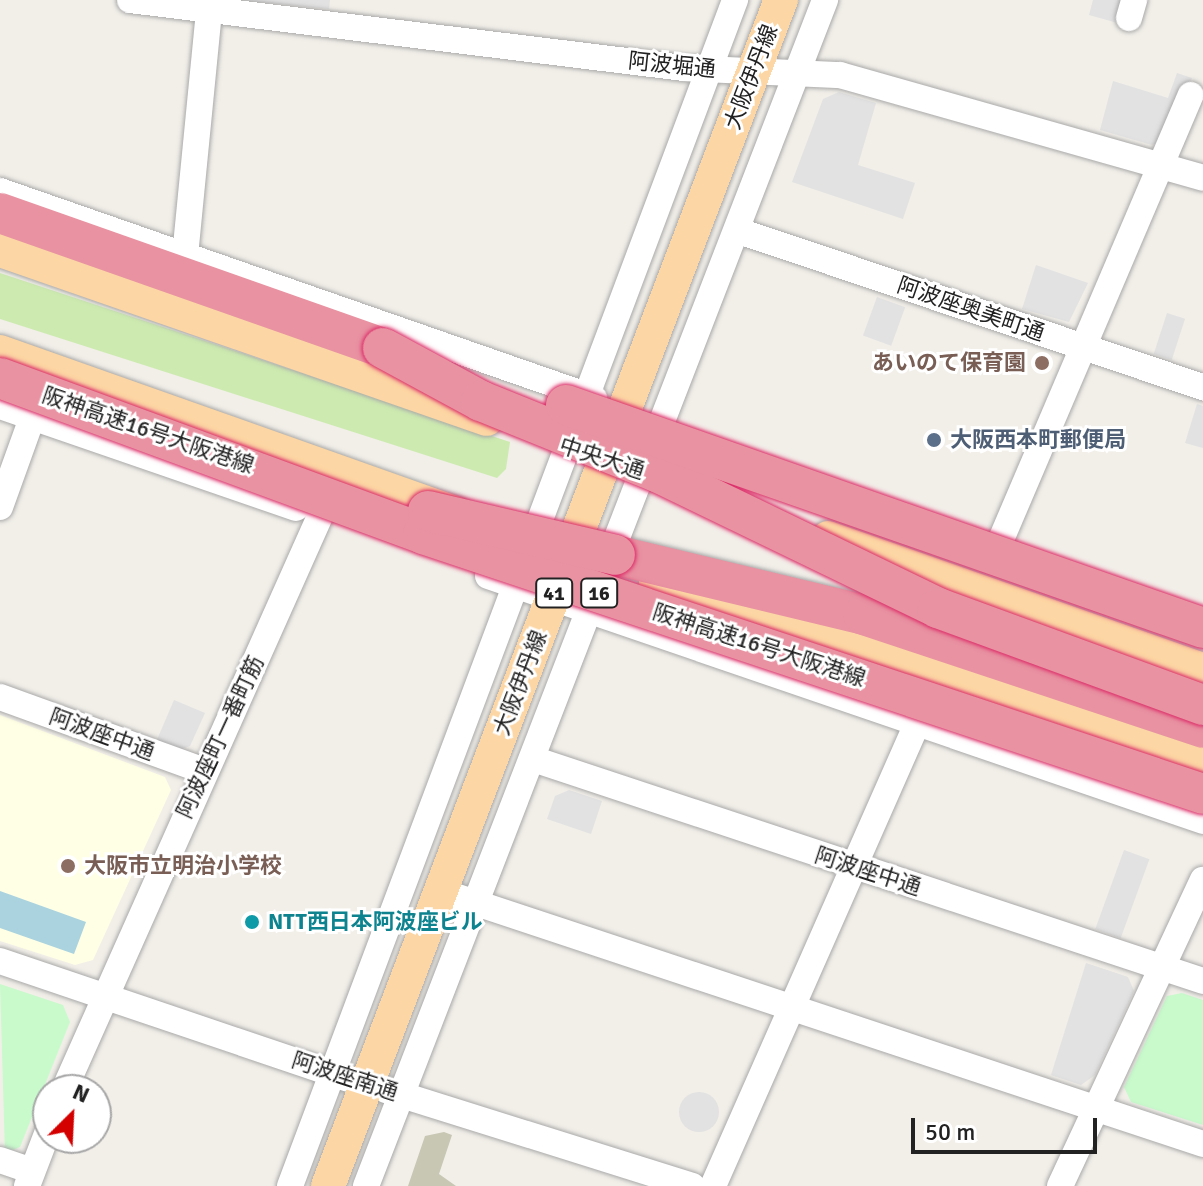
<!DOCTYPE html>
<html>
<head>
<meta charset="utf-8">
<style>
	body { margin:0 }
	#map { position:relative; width:1203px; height:1186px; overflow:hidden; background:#f2efe9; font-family:Signika,"Noto Sans JP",sans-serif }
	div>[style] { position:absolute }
	.education>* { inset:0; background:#ffffe5 }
	.construction>* { inset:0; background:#c7c7b4 }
	.grass>* { inset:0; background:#cdebb0 }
	.park>* { inset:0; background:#c8facc }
	.parking>* { inset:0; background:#e2e2e2; transform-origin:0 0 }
	.round { border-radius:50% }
	.water>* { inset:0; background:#aad3df }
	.roads { filter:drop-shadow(0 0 2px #a9a9a9) drop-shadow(0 0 2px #a9a9a9) }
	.minor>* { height:26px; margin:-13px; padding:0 13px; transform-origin:13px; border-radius:13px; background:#fff }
	.major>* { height:34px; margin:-17px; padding:0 17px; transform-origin:17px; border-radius:17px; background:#fcd6a4 }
	.highway>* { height:40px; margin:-20px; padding:0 20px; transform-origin:20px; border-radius:20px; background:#e892a2 }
	.bridges { filter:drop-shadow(0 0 2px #dc2a67) drop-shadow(0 0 2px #dc2a67) }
	.highway-bridge>* { height:40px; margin:-20px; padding:0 20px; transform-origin:20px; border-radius:20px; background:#e892a2 }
	.dots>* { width:22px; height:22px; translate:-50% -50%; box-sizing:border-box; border:4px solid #fff; border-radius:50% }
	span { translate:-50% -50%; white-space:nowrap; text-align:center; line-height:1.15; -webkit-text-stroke:6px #fff; paint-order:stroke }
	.shield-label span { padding:2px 6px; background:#fff; border:2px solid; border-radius:6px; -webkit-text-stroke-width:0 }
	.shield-label { font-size:20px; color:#222; font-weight:700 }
	.street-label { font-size:22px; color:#222 }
	.education-label { font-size:22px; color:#785e54; font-weight:700 }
	.right { translate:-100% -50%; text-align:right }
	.left { translate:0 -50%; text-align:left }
	.service-label { font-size:22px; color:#4e5e75; font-weight:700 }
	.culture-label { font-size:22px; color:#0d838f; font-weight:700 }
	.north { position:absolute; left:32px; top:1074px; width:80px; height:80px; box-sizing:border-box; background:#fff; border:2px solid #a7a7a7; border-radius:50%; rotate:24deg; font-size:22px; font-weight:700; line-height:32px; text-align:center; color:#222 }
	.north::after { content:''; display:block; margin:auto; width:28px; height:36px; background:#d40000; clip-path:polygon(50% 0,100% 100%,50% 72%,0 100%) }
	.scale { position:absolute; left:911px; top:1118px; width:186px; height:36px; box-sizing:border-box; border:4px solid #222; border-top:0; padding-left:10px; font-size:24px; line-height:28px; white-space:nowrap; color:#222; -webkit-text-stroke:6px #fff; paint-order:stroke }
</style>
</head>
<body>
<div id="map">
	<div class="education">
		<div style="clip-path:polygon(0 715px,165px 777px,171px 790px,93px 960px,75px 965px,0 941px)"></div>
	</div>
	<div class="construction">
		<div style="clip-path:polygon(444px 1132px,452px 1135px,439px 1174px,456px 1186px,408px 1186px,425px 1136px)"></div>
	</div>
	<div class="grass">
		<div style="clip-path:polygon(0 273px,510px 442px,506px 469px,497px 478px,0 319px)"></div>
	</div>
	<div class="park">
		<div style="clip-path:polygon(0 984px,63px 1005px,70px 1022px,20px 1147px,5px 1153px)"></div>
		<div style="clip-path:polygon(1182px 993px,1203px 1000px,1203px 1125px,1131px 1102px,1124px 1087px,1167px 996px)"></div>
	</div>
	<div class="parking">
		<div style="clip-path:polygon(238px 0,330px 0,329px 9px)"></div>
		<div style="clip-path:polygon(1093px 0,1139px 0,1132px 27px,1089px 15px)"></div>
		<div style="clip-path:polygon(1177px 73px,1192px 78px,1163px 141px,1152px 145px,1100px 130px,1113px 81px,1168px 98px)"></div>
		<div style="clip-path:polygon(839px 92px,876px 103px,858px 165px,915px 183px,903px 219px,792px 182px,823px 99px)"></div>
		<div style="clip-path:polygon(1036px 265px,1088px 283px,1069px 322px,1022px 309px)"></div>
		<div style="left:877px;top:297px;width:30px;height:41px;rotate:20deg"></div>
		<div style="left:1167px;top:313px;width:19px;height:43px;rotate:18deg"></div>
		<div style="clip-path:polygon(1197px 404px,1203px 406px,1203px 448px,1185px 443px)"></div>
		<div style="clip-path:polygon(174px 700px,205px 713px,190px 746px,177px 751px,156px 742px)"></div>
		<div style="clip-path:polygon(569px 790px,602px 801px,591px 834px,547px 819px,555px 796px)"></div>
		<div style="left:1124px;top:850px;width:27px;height:84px;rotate:20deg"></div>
		<div style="clip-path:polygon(1086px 963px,1128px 977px,1134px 991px,1095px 1075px,1081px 1085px,1051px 1075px)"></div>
		<div class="round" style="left:679px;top:1092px;width:40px;height:40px"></div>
	</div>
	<div class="water">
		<div style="clip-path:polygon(0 891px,86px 922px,74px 954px,0 928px)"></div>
	</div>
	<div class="roads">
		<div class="minor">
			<div style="left:130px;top:0;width:558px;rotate:7deg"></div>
			<div style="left:684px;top:68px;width:156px;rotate:2.6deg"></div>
			<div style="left:840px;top:75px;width:377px;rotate:15.8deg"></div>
			<div style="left:1129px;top:18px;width:19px;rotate:-74deg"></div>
			<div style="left:0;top:191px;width:629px;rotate:19.21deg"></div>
			<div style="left:739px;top:231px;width:490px;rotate:18.6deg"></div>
			<div style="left:185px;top:256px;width:257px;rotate:-84.4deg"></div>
			<div style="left:0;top:406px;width:313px;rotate:19deg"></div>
			<div style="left:0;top:507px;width:95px;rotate:-70.2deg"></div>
			<div style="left:1000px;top:542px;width:486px;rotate:-66.9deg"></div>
			<div style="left:488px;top:576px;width:756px;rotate:18.91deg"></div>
			<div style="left:0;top:697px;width:217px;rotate:19.9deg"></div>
			<div style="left:533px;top:759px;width:706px;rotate:18.33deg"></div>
			<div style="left:458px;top:897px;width:785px;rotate:18.34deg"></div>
			<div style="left:0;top:961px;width:367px;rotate:18.7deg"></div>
			<div style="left:64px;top:1090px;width:628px;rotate:-65.96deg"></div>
			<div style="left:386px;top:1090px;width:321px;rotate:17.4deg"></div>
			<div style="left:0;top:1160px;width:34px;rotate:19deg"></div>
			<div style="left:27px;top:1186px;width:59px;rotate:-69.1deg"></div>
			<div style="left:290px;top:1186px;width:1267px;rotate:-69.43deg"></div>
			<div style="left:366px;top:1186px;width:1272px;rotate:-68.84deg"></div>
			<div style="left:713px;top:1186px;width:520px;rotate:-66.19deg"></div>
			<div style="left:1060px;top:1186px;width:338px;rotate:-65deg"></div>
		</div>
		<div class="major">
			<div style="left:0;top:250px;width:515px;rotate:19.14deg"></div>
			<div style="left:0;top:352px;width:483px;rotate:19.5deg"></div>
			<div style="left:828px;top:538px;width:398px;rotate:19.4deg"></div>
			<div style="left:656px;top:582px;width:576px;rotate:18.31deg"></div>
			<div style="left:328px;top:1186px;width:1270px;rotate:-69.1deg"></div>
		</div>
		<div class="highway">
			<div style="left:0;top:213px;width:406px;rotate:19.4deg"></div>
			<div style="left:615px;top:555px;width:256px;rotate:13.5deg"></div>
			<div style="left:864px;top:615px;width:357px;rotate:18.4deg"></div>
		</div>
	</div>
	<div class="bridges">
		<div class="highway-bridge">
			<div style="left:383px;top:348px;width:111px;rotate:28.4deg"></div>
			<div style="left:481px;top:401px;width:190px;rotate:22deg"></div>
			<div style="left:657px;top:472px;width:312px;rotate:25.8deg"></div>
			<div style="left:938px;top:608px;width:282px;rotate:20.1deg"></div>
			<div style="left:0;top:378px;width:451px;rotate:20.2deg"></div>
			<div style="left:423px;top:534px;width:822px;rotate:18.43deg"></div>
			<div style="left:566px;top:405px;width:675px;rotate:19.29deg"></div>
			<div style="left:428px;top:511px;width:192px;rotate:13.2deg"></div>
		</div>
	</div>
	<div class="dots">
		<div style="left:1042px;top:363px;background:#8d6e63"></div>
		<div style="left:934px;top:440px;background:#5c6f8a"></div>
		<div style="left:68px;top:866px;background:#8d6e63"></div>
		<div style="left:252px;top:922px;background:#0f9aa8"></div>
	</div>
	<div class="shield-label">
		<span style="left:554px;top:593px">41</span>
		<span style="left:599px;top:593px">16</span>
	</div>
	<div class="street-label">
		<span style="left:672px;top:65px;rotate:6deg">阿波堀通</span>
		<span style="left:751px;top:77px;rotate:-69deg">大阪伊丹線</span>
		<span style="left:971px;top:309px;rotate:19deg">阿波座奥美町通</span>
		<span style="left:148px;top:430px;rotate:19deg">阪神高速16号大阪港線</span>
		<span style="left:602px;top:458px;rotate:18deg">中央大通</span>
		<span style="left:759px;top:645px;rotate:18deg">阪神高速16号大阪港線</span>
		<span style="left:520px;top:683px;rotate:-69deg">大阪伊丹線</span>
		<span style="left:102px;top:734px;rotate:20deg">阿波座中通</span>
		<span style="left:220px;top:737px;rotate:-65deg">阿波座町一番町筋</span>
		<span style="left:868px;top:871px;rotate:18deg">阿波座中通</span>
		<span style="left:345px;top:1076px;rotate:18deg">阿波座南通</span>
	</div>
	<div class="education-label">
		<span class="right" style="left:1026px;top:363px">あいのて保育園</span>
		<span class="left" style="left:84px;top:866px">大阪市立明治小学校</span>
	</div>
	<div class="service-label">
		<span class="left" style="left:950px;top:440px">大阪西本町郵便局</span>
	</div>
	<div class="culture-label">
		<span class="left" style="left:268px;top:922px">NTT西日本阿波座ビル</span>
	</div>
	<div class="north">N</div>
	<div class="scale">50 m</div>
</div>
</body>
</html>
